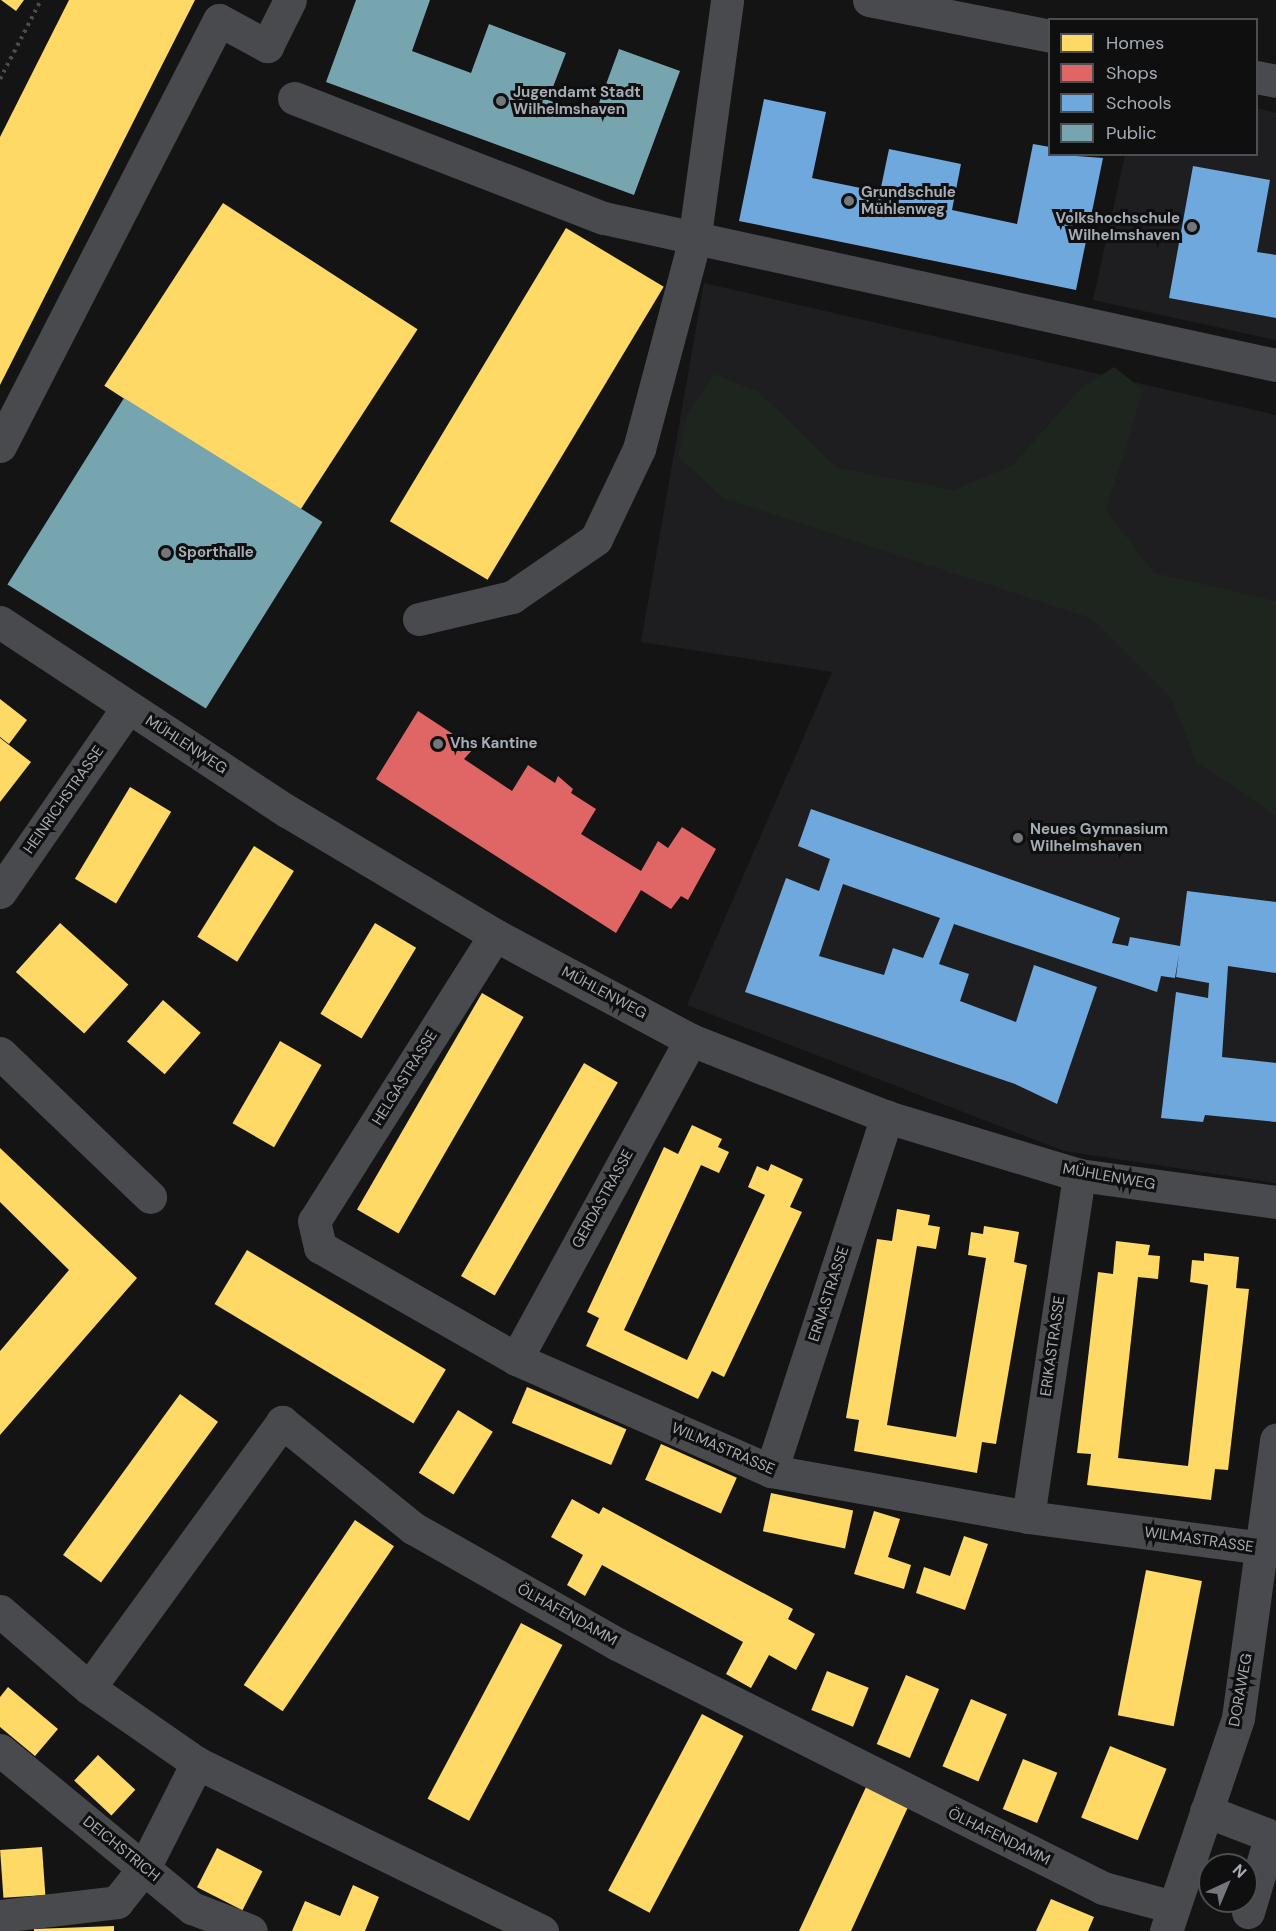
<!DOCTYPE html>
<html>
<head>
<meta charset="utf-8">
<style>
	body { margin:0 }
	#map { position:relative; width:1276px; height:1931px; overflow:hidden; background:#141415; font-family:"DM Sans",sans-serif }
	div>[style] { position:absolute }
	.built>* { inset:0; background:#1e1e20 }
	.green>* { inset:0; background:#1e251f }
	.homes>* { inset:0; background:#ffd966; transform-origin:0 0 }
	.shops>* { inset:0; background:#e06666 }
	.schools>* { inset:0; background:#6fa8dc }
	.public>* { inset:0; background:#76a5af; transform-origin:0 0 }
	.path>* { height:4px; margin-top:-2px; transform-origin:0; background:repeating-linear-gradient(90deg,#4a4c4e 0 3px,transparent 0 7.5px) }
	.minor>* { height:33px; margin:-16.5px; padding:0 16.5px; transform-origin:16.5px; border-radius:16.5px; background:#494a4d }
	.dots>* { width:16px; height:16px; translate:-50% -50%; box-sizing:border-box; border:3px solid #0f0f10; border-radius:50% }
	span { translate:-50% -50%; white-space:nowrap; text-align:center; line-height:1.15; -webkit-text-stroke:6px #0f0f10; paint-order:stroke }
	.poi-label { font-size:15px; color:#a6acb4; font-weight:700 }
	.left { translate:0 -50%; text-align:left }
	.right { translate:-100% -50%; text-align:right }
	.street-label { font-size:15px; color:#a6acb4 }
	.legend { position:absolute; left:1048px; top:18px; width:210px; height:138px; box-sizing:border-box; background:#0f0f10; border:2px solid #4b4e52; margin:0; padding:8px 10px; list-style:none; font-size:18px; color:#a6acb4 }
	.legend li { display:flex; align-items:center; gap:12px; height:30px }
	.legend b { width:30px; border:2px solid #4b4e52 }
	.north { position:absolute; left:1198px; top:1853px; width:60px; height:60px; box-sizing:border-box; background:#0f0f10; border:2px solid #4b4e52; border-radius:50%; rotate:44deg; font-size:16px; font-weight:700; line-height:24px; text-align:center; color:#a6acb4 }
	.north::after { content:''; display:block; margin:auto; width:21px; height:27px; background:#73777c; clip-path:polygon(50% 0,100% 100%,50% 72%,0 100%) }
</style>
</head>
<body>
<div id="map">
	<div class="built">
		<div style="clip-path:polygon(1257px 108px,1276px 113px,1276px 340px,1093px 300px,1125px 155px,1256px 154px)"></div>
		<div style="clip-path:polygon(704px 283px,1276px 415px,1276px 1183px,1064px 1151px,687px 1005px,832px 672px,641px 642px)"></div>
	</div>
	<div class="green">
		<div style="clip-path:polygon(1114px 367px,1143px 390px,1106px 510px,1154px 573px,1276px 601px,1276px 816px,1196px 761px,1172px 699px,1091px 618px,723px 498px,678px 456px,687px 414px,714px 374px,759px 392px,837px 468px,954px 490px,1013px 465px,1081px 388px)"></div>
	</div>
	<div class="homes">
		<div style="clip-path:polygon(1px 0,24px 0,16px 11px)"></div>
		<div style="clip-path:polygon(69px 0,195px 0,0 385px,0 137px)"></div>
		<div style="left:223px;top:203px;width:232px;height:218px;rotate:33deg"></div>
		<div style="left:566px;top:228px;width:114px;height:342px;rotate:31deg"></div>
		<div style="clip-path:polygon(0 699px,27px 720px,9px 744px,0 737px)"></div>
		<div style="clip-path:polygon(0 738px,31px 762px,0 802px)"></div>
		<div style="left:130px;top:787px;width:48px;height:107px;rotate:31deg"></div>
		<div style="left:254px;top:846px;width:47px;height:107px;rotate:32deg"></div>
		<div style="left:60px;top:923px;width:92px;height:66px;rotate:42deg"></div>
		<div style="left:375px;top:923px;width:48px;height:106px;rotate:31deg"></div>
		<div style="left:482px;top:993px;width:48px;height:250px;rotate:30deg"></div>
		<div style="left:163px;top:1000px;width:50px;height:55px;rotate:41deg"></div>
		<div style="left:280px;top:1041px;width:48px;height:95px;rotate:30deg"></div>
		<div style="left:584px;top:1063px;width:39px;height:246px;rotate:30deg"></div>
		<div style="clip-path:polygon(692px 1125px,722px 1139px,718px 1147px,729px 1152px,719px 1173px,701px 1165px,624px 1330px,687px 1360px,765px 1195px,748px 1187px,757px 1166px,768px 1171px,771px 1164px,803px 1179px,790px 1207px,802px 1212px,724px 1377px,712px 1371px,698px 1399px,586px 1346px,599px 1318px,587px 1312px,664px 1147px,678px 1154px)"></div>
		<div style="clip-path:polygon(0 1148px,137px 1278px,0 1435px,0 1351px,69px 1270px,0 1202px)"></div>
		<div style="clip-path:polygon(897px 1209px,930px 1215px,928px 1225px,940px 1227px,936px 1249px,917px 1246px,887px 1425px,956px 1437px,986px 1258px,968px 1255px,971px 1232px,983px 1234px,984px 1226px,1019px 1232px,1014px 1262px,1027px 1265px,996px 1444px,982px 1442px,977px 1473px,854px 1451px,859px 1420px,846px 1418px,877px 1239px,892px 1241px)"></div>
		<div style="clip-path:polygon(1116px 1241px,1150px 1245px,1148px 1255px,1160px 1256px,1158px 1279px,1138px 1277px,1118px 1458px,1188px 1466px,1208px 1285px,1190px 1282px,1192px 1260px,1204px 1261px,1204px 1253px,1239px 1257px,1236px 1288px,1249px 1289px,1231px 1444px,1228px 1470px,1215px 1469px,1211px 1500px,1087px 1485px,1091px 1454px,1077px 1453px,1098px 1272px,1113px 1274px)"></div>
		<div style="left:247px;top:1250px;width:232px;height:63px;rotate:31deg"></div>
		<div style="left:527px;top:1387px;width:108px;height:39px;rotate:23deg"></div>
		<div style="left:180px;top:1394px;width:47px;height:199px;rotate:36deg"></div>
		<div style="left:458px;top:1410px;width:41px;height:74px;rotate:32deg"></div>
		<div style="left:661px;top:1444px;width:83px;height:39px;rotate:24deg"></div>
		<div style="left:771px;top:1493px;width:84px;height:39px;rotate:12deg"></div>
		<div style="clip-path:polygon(572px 1499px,599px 1514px,603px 1507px,793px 1609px,788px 1619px,815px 1634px,796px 1670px,769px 1655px,751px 1688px,726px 1674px,743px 1642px,602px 1565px,585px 1596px,567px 1585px,583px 1555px,551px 1537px)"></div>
		<div style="clip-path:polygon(874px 1511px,900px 1519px,888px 1557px,911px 1565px,904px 1589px,854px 1574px)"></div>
		<div style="left:355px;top:1520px;width:47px;height:199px;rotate:34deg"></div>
		<div style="clip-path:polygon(964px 1536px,988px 1544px,965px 1610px,916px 1593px,924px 1567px,950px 1576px)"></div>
		<div style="left:1146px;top:1570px;width:57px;height:148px;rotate:11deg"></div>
		<div style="left:521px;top:1623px;width:47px;height:199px;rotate:28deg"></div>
		<div style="left:827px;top:1671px;width:45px;height:42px;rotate:22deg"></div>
		<div style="left:906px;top:1675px;width:36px;height:75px;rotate:23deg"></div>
		<div style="clip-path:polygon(8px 1687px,58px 1729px,35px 1756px,0 1727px,0 1697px)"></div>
		<div style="left:971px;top:1699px;width:39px;height:73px;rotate:23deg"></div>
		<div style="left:702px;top:1714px;width:47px;height:200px;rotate:28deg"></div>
		<div style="left:1110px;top:1746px;width:61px;height:77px;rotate:22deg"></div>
		<div style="left:98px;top:1755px;width:51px;height:35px;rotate:43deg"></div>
		<div style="left:1023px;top:1759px;width:37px;height:54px;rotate:22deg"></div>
		<div style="clip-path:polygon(866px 1787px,908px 1807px,851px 1931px,799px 1931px)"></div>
		<div style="left:42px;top:1847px;width:48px;height:42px;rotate:86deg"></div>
		<div style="left:217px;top:1848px;width:51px;height:44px;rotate:27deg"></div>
		<div style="clip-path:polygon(353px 1885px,379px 1897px,365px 1931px,292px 1931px,305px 1901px,340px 1916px)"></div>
		<div style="clip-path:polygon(1051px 1899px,1094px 1917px,1088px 1931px,1036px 1931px)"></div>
		<div style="clip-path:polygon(114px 1926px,114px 1931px,34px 1931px,34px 1929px)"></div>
	</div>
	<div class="shops">
		<div style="clip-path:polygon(418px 711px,474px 748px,464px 759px,512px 791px,528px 765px,555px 783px,558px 776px,573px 789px,571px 793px,596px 809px,581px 834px,641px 871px,658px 841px,668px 848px,682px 827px,716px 849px,688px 900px,681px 896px,671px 909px,641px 890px,616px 933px,376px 779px)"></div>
	</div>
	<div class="schools">
		<div style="clip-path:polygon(764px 99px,826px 112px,812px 178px,880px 192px,889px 149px,961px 164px,952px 210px,1017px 224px,1033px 144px,1050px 147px,1050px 154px,1103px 158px,1076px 290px,739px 221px)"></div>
		<div style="clip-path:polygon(1193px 166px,1270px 180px,1257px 252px,1276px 255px,1276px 318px,1169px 298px)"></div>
		<div style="clip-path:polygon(evenodd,811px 809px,1120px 918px,1112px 943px,1128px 946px,1130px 937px,1180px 946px,1187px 891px,1276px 902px,1276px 973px,1228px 966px,1222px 1057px,1276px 1063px,1276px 1122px,1205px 1115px,1203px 1122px,1161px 1118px,1176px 992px,1208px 998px,1209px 983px,1176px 977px,1179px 954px,1175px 978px,1161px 976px,1157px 992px,954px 924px,939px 964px,969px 974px,960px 1001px,1016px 1022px,1034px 965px,1097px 987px,1057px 1104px,1015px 1084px,745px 992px,786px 878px,819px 891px,830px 859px,798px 846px,811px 809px,843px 884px,940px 918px,923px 958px,893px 948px,884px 975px,819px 956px,843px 884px)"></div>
	</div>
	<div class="public">
		<div style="clip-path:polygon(356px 0,430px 0,412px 51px,471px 73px,489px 24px,566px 53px,548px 100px,594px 117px,619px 49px,680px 71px,634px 195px,326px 82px)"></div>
		<div style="left:124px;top:398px;width:234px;height:220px;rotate:32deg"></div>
	</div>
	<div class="path">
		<div style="left:0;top:79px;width:89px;rotate:-62.6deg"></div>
	</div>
	<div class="minor">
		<div style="left:869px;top:0;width:185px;rotate:11.2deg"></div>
		<div style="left:1256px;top:77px;width:20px;rotate:11deg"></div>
		<div style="left:294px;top:98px;width:332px;rotate:21.2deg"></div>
		<div style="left:604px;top:218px;width:688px;rotate:12.34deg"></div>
		<div style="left:0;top:446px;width:479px;rotate:-62.8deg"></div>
		<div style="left:219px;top:20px;width:55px;rotate:28.4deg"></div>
		<div style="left:267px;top:46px;width:51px;rotate:-63.4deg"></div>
		<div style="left:419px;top:619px;width:96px;rotate:-13.3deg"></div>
		<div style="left:512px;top:597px;width:102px;rotate:-34.6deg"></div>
		<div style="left:596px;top:539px;width:100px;rotate:-64.5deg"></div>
		<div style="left:639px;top:449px;width:214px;rotate:-75.1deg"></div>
		<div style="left:694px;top:242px;width:244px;rotate:-82.2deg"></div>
		<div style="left:0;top:622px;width:344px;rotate:33.4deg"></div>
		<div style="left:287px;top:811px;width:242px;rotate:30.8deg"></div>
		<div style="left:495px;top:935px;width:222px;rotate:28.2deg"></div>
		<div style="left:691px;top:1040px;width:211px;rotate:21.4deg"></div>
		<div style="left:887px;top:1117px;width:201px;rotate:16.8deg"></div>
		<div style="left:1079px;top:1175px;width:199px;rotate:7.8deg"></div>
		<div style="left:0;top:892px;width:225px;rotate:-55.3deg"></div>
		<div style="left:495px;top:935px;width:338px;rotate:122.3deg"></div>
		<div style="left:314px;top:1221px;width:27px;rotate:77deg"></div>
		<div style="left:320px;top:1247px;width:226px;rotate:29.7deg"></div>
		<div style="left:516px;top:1359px;width:279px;rotate:23.7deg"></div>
		<div style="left:771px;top:1471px;width:261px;rotate:10.1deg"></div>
		<div style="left:1028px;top:1517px;width:236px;rotate:7.5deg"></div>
		<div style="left:0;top:1053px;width:208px;rotate:43.8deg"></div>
		<div style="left:516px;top:1359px;width:364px;rotate:-61.3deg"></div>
		<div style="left:771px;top:1471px;width:373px;rotate:-71.9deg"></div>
		<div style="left:1028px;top:1517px;width:346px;rotate:-81.5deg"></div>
		<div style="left:0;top:1611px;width:118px;rotate:40.9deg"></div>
		<div style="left:89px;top:1688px;width:131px;rotate:34.8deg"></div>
		<div style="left:197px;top:1763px;width:384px;rotate:26deg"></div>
		<div style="left:89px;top:1688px;width:329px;rotate:-54deg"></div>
		<div style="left:282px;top:1422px;width:169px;rotate:39deg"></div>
		<div style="left:413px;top:1528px;width:235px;rotate:29.6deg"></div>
		<div style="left:617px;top:1644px;width:544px;rotate:26.66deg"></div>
		<div style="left:1103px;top:1888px;width:73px;rotate:15.2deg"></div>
		<div style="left:0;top:1750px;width:249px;rotate:39.5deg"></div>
		<div style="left:192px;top:1908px;width:63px;rotate:21.3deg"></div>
		<div style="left:1206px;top:1811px;width:64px;rotate:21deg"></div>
		<div style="left:1266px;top:1834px;width:11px;rotate:80deg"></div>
		<div style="left:1268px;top:1845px;width:70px;rotate:106.6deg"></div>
		<div style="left:0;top:1916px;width:118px;rotate:-6.8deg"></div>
		<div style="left:117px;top:1902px;width:43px;rotate:-51.5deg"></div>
		<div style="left:144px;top:1868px;width:118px;rotate:-63.2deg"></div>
		<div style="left:1166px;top:1931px;width:225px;rotate:-71.3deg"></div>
		<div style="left:1238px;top:1718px;width:281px;rotate:-82.2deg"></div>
	</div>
	<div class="dots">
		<div style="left:501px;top:101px;background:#73777c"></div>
		<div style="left:849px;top:201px;background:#73777c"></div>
		<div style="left:1192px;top:227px;background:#73777c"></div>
		<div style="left:166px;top:553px;background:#73777c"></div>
		<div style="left:438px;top:744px;background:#73777c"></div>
		<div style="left:1018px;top:838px;background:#73777c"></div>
	</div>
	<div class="poi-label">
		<span class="left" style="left:513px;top:101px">Jugendamt Stadt<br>Wilhelmshaven</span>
		<span class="left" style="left:861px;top:201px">Grundschule<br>Mühlenweg</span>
		<span class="right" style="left:1180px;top:227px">Volkshochschule<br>Wilhelmshaven</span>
		<span class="left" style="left:178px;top:553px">Sporthalle</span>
		<span class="left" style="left:450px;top:744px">Vhs Kantine</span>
		<span class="left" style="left:1030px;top:838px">Neues Gymnasium<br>Wilhelmshaven</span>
	</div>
	<div class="street-label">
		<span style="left:186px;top:745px;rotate:33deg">MÜHLENWEG</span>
		<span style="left:64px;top:800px;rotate:-55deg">HEINRICHSTRASSE</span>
		<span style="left:604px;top:993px;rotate:28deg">MÜHLENWEG</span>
		<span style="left:405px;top:1078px;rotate:-58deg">HELGASTRASSE</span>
		<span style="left:1109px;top:1177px;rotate:10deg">MÜHLENWEG</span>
		<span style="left:603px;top:1199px;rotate:-61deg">GERDASTRASSE</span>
		<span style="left:829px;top:1294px;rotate:-72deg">ERNASTRASSE</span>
		<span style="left:1053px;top:1346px;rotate:-82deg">ERIKASTRASSE</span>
		<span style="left:723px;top:1449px;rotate:23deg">WILMASTRASSE</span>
		<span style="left:1199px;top:1540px;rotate:8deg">WILMASTRASSE</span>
		<span style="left:567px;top:1615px;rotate:29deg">ÖLHAFENDAMM</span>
		<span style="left:1241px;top:1690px;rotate:-80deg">DORAWEG</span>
		<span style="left:999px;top:1837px;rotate:26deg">ÖLHAFENDAMM</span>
		<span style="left:121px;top:1849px;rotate:39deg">DEICHSTRICH</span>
	</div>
	<ul class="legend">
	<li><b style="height:16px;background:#ffd966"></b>Homes</li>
	<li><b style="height:16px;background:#e06666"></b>Shops</li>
	<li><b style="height:16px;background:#6fa8dc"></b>Schools</li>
	<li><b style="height:16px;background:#76a5af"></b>Public</li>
	</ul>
	<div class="north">N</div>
</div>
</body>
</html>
